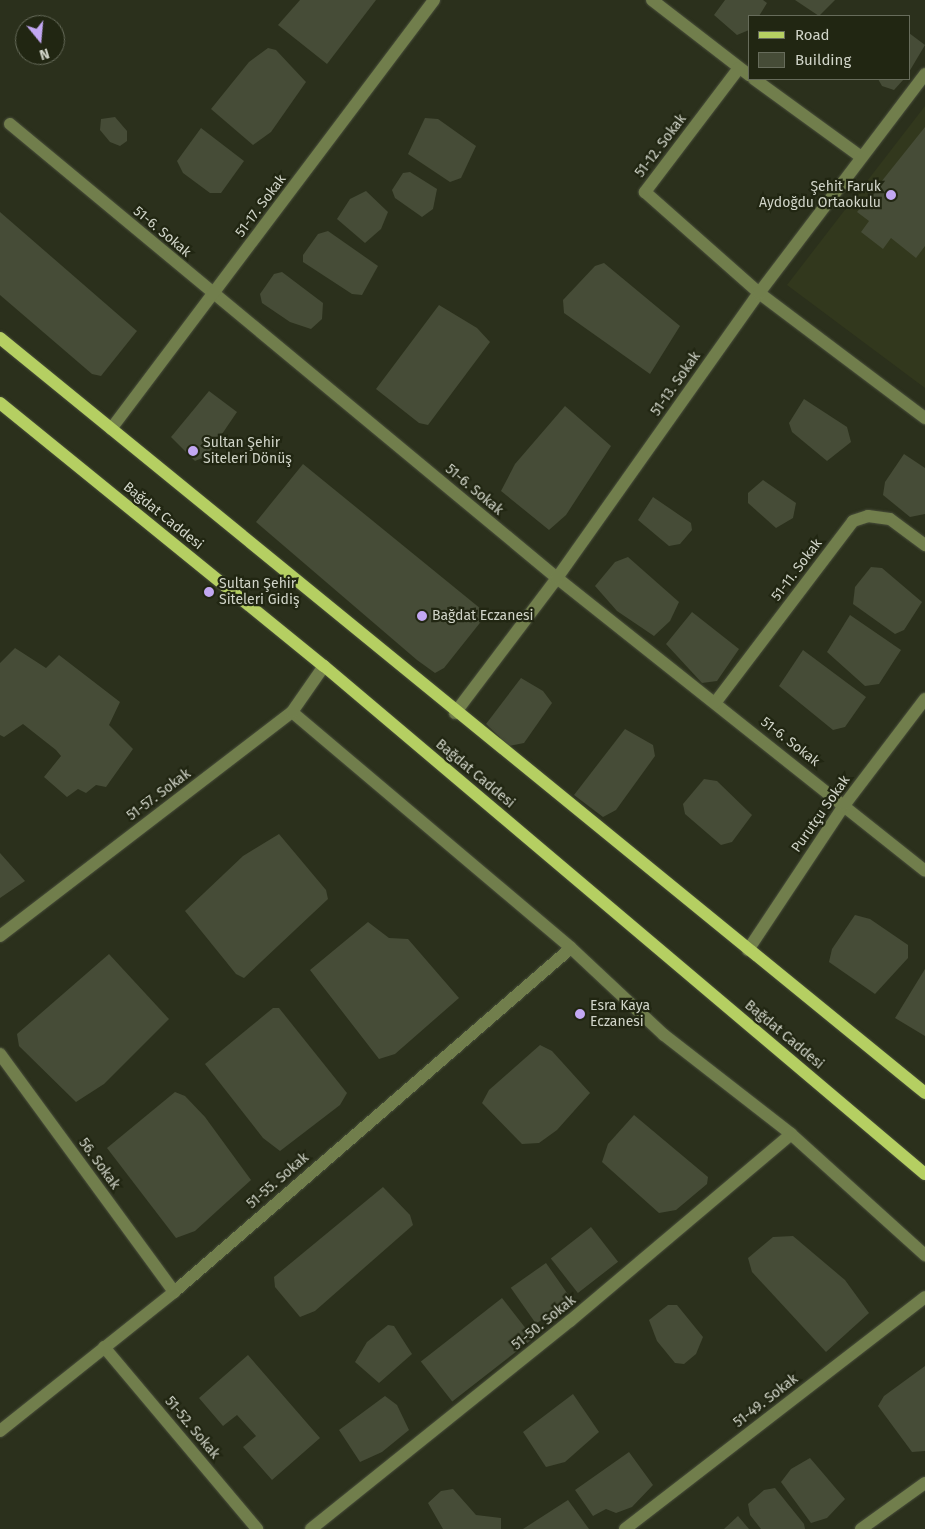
<!DOCTYPE html>
<html>
<head>
<meta charset="utf-8">
<style>
	body { margin:0 }
	#map { position:relative; width:925px; height:1529px; overflow:hidden; background:#2b301c; font-family:"Fira Sans",sans-serif }
	div>[style] { position:absolute }
	.built>* { inset:0; background:#32381d }
	.building>* { inset:0; background:#464c37; transform-origin:0 0 }
	.roads { filter:drop-shadow(0 0 1px #494e3b) drop-shadow(0 0 1px #494e3b) }
	.minor>* { height:12px; margin:-6px; padding:0 6px; transform-origin:6px; border-radius:6px; background:#717e4c }
	.major>* { height:12px; margin:-6px; padding:0 6px; transform-origin:6px; border-radius:6px; background:#b5cf62 }
	.dots>* { width:14px; height:14px; translate:-50% -50%; box-sizing:border-box; border:2px solid #212612; border-radius:50% }
	span { translate:-50% -50%; white-space:nowrap; text-align:center; line-height:1.15; -webkit-text-stroke:4.5px #212612; paint-order:stroke }
	.street-label { font-size:14px; color:#d1d5c9 }
	.poi-label { font-size:14px; color:#d1d5c9 }
	.right { translate:-100% -50%; text-align:right }
	.left { translate:0 -50%; text-align:left }
	.legend { position:absolute; left:748px; top:15px; width:162px; height:65px; box-sizing:border-box; background:#212612; border:1px solid #676c5b; margin:0; padding:6px 9px; list-style:none; font-size:15px; color:#d1d5c9 }
	.legend li { display:flex; align-items:center; gap:10px; height:25px }
	.legend b { width:25px; border:1px solid #676c5b }
	.north { position:absolute; left:15px; top:15px; width:50px; height:50px; box-sizing:border-box; background:#212612; border:1px solid #676c5b; border-radius:50%; rotate:163deg; font-size:14px; font-weight:700; line-height:20px; text-align:center; color:#d1d5c9 }
	.north::after { content:''; display:block; margin:auto; width:18px; height:22px; background:#c2a7f2; clip-path:polygon(50% 0,100% 100%,50% 72%,0 100%) }
</style>
</head>
<body>
<div id="map">
	<div class="built">
		<div style="clip-path:polygon(925px 106px,925px 388px,787px 285px)"></div>
	</div>
	<div class="building">
		<div style="clip-path:polygon(300px 0,376px 0,327px 64px,278px 25px)"></div>
		<div style="clip-path:polygon(725px 0,763px 0,767px 3px,759px 16px,749px 16px,749px 30px,737px 35px,714px 15px)"></div>
		<div style="clip-path:polygon(795px 0,835px 0,819px 16px)"></div>
		<div style="clip-path:polygon(909px 33px,925px 45px,909px 72px)"></div>
		<div style="clip-path:polygon(268px 48px,276px 50px,306px 82px,271px 132px,253px 145px,211px 109px,249px 62px)"></div>
		<div style="clip-path:polygon(878px 79px,904px 79px,894px 90px,882px 86px)"></div>
		<div style="clip-path:polygon(115px 117px,127px 131px,127px 141px,120px 146px,110px 142px,100px 130px,101px 119px)"></div>
		<div style="clip-path:polygon(425px 118px,438px 119px,476px 146px,461px 178px,450px 182px,408px 154px)"></div>
		<div style="clip-path:polygon(925px 127px,925px 246px,916px 258px,891px 238px,883px 249px,861px 232px,869px 221px,857px 212px)"></div>
		<div style="clip-path:polygon(201px 128px,244px 161px,221px 193px,210px 193px,183px 173px,177px 161px)"></div>
		<div style="clip-path:polygon(410px 172px,437px 189px,433px 209px,422px 217px,395px 198px,392px 190px,403px 173px)"></div>
		<div style="clip-path:polygon(366px 191px,388px 212px,381px 229px,365px 243px,337px 219px,350px 199px)"></div>
		<div style="clip-path:polygon(0 212px,137px 331px,101px 376px,92px 374px,0 295px)"></div>
		<div style="clip-path:polygon(328px 231px,378px 266px,362px 295px,352px 294px,303px 262px,303px 255px,318px 234px)"></div>
		<div style="clip-path:polygon(604px 263px,680px 326px,650px 374px,564px 313px,563px 300px,595px 266px)"></div>
		<div style="clip-path:polygon(282px 272px,323px 303px,322px 319px,311px 329px,290px 322px,262px 303px,260px 294px,274px 274px)"></div>
		<div style="clip-path:polygon(439px 305px,477px 328px,490px 342px,428px 425px,419px 423px,376px 389px)"></div>
		<div style="clip-path:polygon(209px 391px,237px 412px,207px 456px,195px 461px,171px 437px)"></div>
		<div style="clip-path:polygon(804px 399px,847px 427px,851px 442px,827px 461px,792px 432px,789px 423px)"></div>
		<div style="clip-path:polygon(565px 406px,611px 446px,566px 515px,549px 530px,501px 491px,515px 464px)"></div>
		<div style="clip-path:polygon(904px 454px,925px 468px,925px 514px,910px 517px,883px 495px,885px 482px)"></div>
		<div style="clip-path:polygon(303px 464px,481px 609px,483px 619px,444px 668px,435px 673px,417px 660px,256px 522px)"></div>
		<div style="clip-path:polygon(763px 480px,796px 503px,793px 518px,776px 528px,748px 503px,748px 493px)"></div>
		<div style="clip-path:polygon(653px 497px,691px 523px,692px 530px,680px 544px,669px 546px,638px 520px)"></div>
		<div style="clip-path:polygon(628px 557px,679px 602px,670px 621px,654px 636px,617px 611px,595px 586px,615px 562px)"></div>
		<div style="clip-path:polygon(871px 567px,882px 568px,922px 602px,904px 630px,895px 634px,853px 604px,855px 587px)"></div>
		<div style="clip-path:polygon(692px 612px,739px 649px,717px 681px,702px 683px,666px 644px)"></div>
		<div style="clip-path:polygon(850px 615px,901px 650px,879px 684px,865px 686px,827px 652px)"></div>
		<div style="clip-path:polygon(15px 648px,46px 668px,59px 655px,120px 702px,109px 725px,133px 749px,106px 787px,96px 785px,86px 793px,78px 789px,67px 797px,44px 777px,61px 756px,56px 750px,23px 724px,4px 737px,0 735px,0 663px)"></div>
		<div style="clip-path:polygon(803px 650px,866px 697px,845px 727px,833px 730px,779px 686px)"></div>
		<div style="clip-path:polygon(521px 678px,543px 691px,552px 703px,524px 743px,509px 746px,486px 724px)"></div>
		<div style="clip-path:polygon(625px 729px,653px 745px,655px 756px,616px 810px,603px 817px,574px 795px)"></div>
		<div style="clip-path:polygon(704px 779px,717px 781px,752px 815px,732px 842px,721px 845px,685px 814px,683px 804px)"></div>
		<div style="clip-path:polygon(279px 834px,326px 890px,328px 899px,244px 978px,236px 974px,185px 911px,243px 856px)"></div>
		<div style="clip-path:polygon(0 853px,25px 881px,0 898px)"></div>
		<div style="clip-path:polygon(855px 915px,870px 919px,908px 945px,908px 958px,875px 994px,829px 962px,832px 949px)"></div>
		<div style="clip-path:polygon(368px 922px,389px 938px,408px 939px,459px 998px,395px 1054px,379px 1059px,310px 970px)"></div>
		<div style="clip-path:polygon(109px 954px,169px 1019px,104px 1084px,76px 1102px,19px 1046px,17px 1034px)"></div>
		<div style="clip-path:polygon(925px 969px,925px 1036px,895px 1018px)"></div>
		<div style="clip-path:polygon(273px 1008px,279px 1008px,347px 1093px,340px 1105px,280px 1151px,263px 1138px,205px 1064px)"></div>
		<div style="clip-path:polygon(540px 1045px,552px 1051px,590px 1093px,557px 1130px,539px 1143px,522px 1144px,482px 1103px,489px 1090px)"></div>
		<div style="clip-path:polygon(175px 1092px,185px 1096px,205px 1117px,251px 1180px,195px 1231px,176px 1238px,107px 1148px)"></div>
		<div style="clip-path:polygon(634px 1115px,708px 1177px,707px 1184px,676px 1210px,659px 1213px,602px 1162px,608px 1144px)"></div>
		<div style="clip-path:polygon(383px 1187px,410px 1215px,413px 1225px,315px 1311px,300px 1317px,275px 1287px,274px 1277px)"></div>
		<div style="left:591px;top:1227px;width:44px;height:51px;rotate:52deg"></div>
		<div style="clip-path:polygon(793px 1236px,845px 1280px,869px 1313px,826px 1352px,752px 1272px,748px 1258px,773px 1237px)"></div>
		<div style="left:546px;top:1263px;width:44px;height:43px;rotate:55deg"></div>
		<div style="left:502px;top:1298px;width:51px;height:103px;rotate:52deg"></div>
		<div style="clip-path:polygon(668px 1305px,677px 1305px,703px 1337px,696px 1354px,684px 1364px,675px 1363px,657px 1341px,649px 1320px)"></div>
		<div style="clip-path:polygon(388px 1325px,394px 1326px,412px 1354px,379px 1383px,355px 1362px,367px 1342px)"></div>
		<div style="clip-path:polygon(248px 1355px,320px 1438px,272px 1480px,243px 1447px,256px 1436px,237px 1415px,223px 1426px,199px 1398px)"></div>
		<div style="clip-path:polygon(925px 1366px,925px 1451px,912px 1452px,878px 1406px,884px 1396px)"></div>
		<div style="clip-path:polygon(573px 1394px,599px 1432px,565px 1462px,546px 1467px,523px 1432px)"></div>
		<div style="clip-path:polygon(385px 1396px,397px 1405px,409px 1430px,382px 1452px,360px 1462px,339px 1430px)"></div>
		<div style="clip-path:polygon(629px 1452px,653px 1485px,632px 1507px,616px 1513px,606px 1509px,593px 1516px,575px 1490px)"></div>
		<div style="clip-path:polygon(810px 1458px,845px 1499px,827px 1518px,811px 1523px,781px 1482px,791px 1469px)"></div>
		<div style="clip-path:polygon(775px 1488px,804px 1524px,805px 1529px,761px 1529px,750px 1515px,748px 1504px,764px 1490px)"></div>
		<div style="clip-path:polygon(453px 1489px,476px 1515px,501px 1518px,501px 1529px,443px 1529px,428px 1503px,441px 1491px)"></div>
		<div style="clip-path:polygon(568px 1500px,589px 1529px,523px 1529px)"></div>
		<div style="clip-path:polygon(738px 1516px,749px 1529px,724px 1529px)"></div>
	</div>
	<div class="roads">
		<div class="minor">
			<div style="left:652px;top:0;width:123px;rotate:37.7deg"></div>
			<div style="left:739px;top:68px;width:156px;rotate:127.2deg"></div>
			<div style="left:645px;top:192px;width:152px;rotate:41.5deg"></div>
			<div style="left:759px;top:293px;width:208px;rotate:37deg"></div>
			<div style="left:754px;top:79px;width:131px;rotate:36deg"></div>
			<div style="left:10px;top:124px;width:711px;rotate:39.69deg"></div>
			<div style="left:557px;top:578px;width:470px;rotate:38.5deg"></div>
			<div style="left:111px;top:429px;width:537px;rotate:-53.02deg"></div>
			<div style="left:715px;top:703px;width:228px;rotate:-52.8deg"></div>
			<div style="left:853px;top:521px;width:16px;rotate:-18deg"></div>
			<div style="left:868px;top:516px;width:22px;rotate:8deg"></div>
			<div style="left:890px;top:519px;width:44px;rotate:36.6deg"></div>
			<div style="left:292px;top:712px;width:365px;rotate:40.2deg"></div>
			<div style="left:571px;top:948px;width:127px;rotate:43.1deg"></div>
			<div style="left:664px;top:1035px;width:161px;rotate:37.9deg"></div>
			<div style="left:791px;top:1134px;width:181px;rotate:42.1deg"></div>
			<div style="left:455px;top:713px;width:169px;rotate:-52.9deg"></div>
			<div style="left:557px;top:578px;width:349px;rotate:-54.7deg"></div>
			<div style="left:759px;top:293px;width:275px;rotate:-52.8deg"></div>
			<div style="left:0;top:936px;width:368px;rotate:-37.5deg"></div>
			<div style="left:292px;top:712px;width:56px;rotate:-55.2deg"></div>
			<div style="left:748px;top:950px;width:175px;rotate:-56.4deg"></div>
			<div style="left:845px;top:804px;width:132px;rotate:-52.7deg"></div>
			<div style="left:0;top:1054px;width:295px;rotate:53.8deg"></div>
			<div style="left:104px;top:1347px;width:238px;rotate:49.9deg"></div>
			<div style="left:0;top:1431px;width:223px;rotate:-38.6deg"></div>
			<div style="left:174px;top:1292px;width:525px;rotate:-40.91deg"></div>
			<div style="left:311px;top:1529px;width:332px;rotate:-38.8deg"></div>
			<div style="left:570px;top:1321px;width:289px;rotate:-40.2deg"></div>
			<div style="left:625px;top:1529px;width:379px;rotate:-37.7deg"></div>
			<div style="left:861px;top:1529px;width:79px;rotate:-35.7deg"></div>
		</div>
		<div class="major">
			<div style="left:0;top:338px;width:1194px;rotate:39.22deg"></div>
			<div style="left:0;top:403px;width:417px;rotate:39.1deg"></div>
			<div style="left:324px;top:666px;width:787px;rotate:40.21deg"></div>
		</div>
	</div>
	<div class="dots">
		<div style="left:891px;top:195px;background:#c2a7f2"></div>
		<div style="left:193px;top:451px;background:#c2a7f2"></div>
		<div style="left:209px;top:592px;background:#c2a7f2"></div>
		<div style="left:422px;top:616px;background:#c2a7f2"></div>
		<div style="left:580px;top:1014px;background:#c2a7f2"></div>
	</div>
	<div class="street-label">
		<span style="left:661px;top:146px;rotate:-53deg">51-12. Sokak</span>
		<span style="left:261px;top:206px;rotate:-53deg">51-17. Sokak</span>
		<span style="left:162px;top:232px;rotate:40deg">51-6. Sokak</span>
		<span style="left:676px;top:384px;rotate:-55deg">51-13. Sokak</span>
		<span style="left:474px;top:490px;rotate:40deg">51-6. Sokak</span>
		<span style="left:163px;top:516px;rotate:39deg">Bağdat Caddesi</span>
		<span style="left:797px;top:570px;rotate:-53deg">51-11. Sokak</span>
		<span style="left:790px;top:742px;rotate:38deg">51-6. Sokak</span>
		<span style="left:475px;top:774px;rotate:40deg">Bağdat Caddesi</span>
		<span style="left:159px;top:795px;rotate:-37deg">51-57. Sokak</span>
		<span style="left:821px;top:814px;rotate:-55deg">Purutçu Sokak</span>
		<span style="left:784px;top:1035px;rotate:40deg">Bağdat Caddesi</span>
		<span style="left:99px;top:1164px;rotate:54deg">56. Sokak</span>
		<span style="left:278px;top:1181px;rotate:-41deg">51-55. Sokak</span>
		<span style="left:544px;top:1323px;rotate:-39deg">51-50. Sokak</span>
		<span style="left:766px;top:1401px;rotate:-38deg">51-49. Sokak</span>
		<span style="left:192px;top:1428px;rotate:50deg">51-52. Sokak</span>
	</div>
	<div class="poi-label">
		<span class="right" style="left:881px;top:195px">Şehit Faruk<br>Aydoğdu Ortaokulu</span>
		<span class="left" style="left:203px;top:451px">Sultan Şehir<br>Siteleri Dönüş</span>
		<span class="left" style="left:219px;top:592px">Sultan Şehir<br>Siteleri Gidiş</span>
		<span class="left" style="left:432px;top:616px">Bağdat Eczanesi</span>
		<span class="left" style="left:590px;top:1014px">Esra Kaya<br>Eczanesi</span>
	</div>
	<ul class="legend">
	<li><b style="height:6px;background:#b5cf62"></b>Road</li>
	<li><b style="height:14px;background:#464c37"></b>Building</li>
	</ul>
	<div class="north">N</div>
</div>
</body>
</html>
